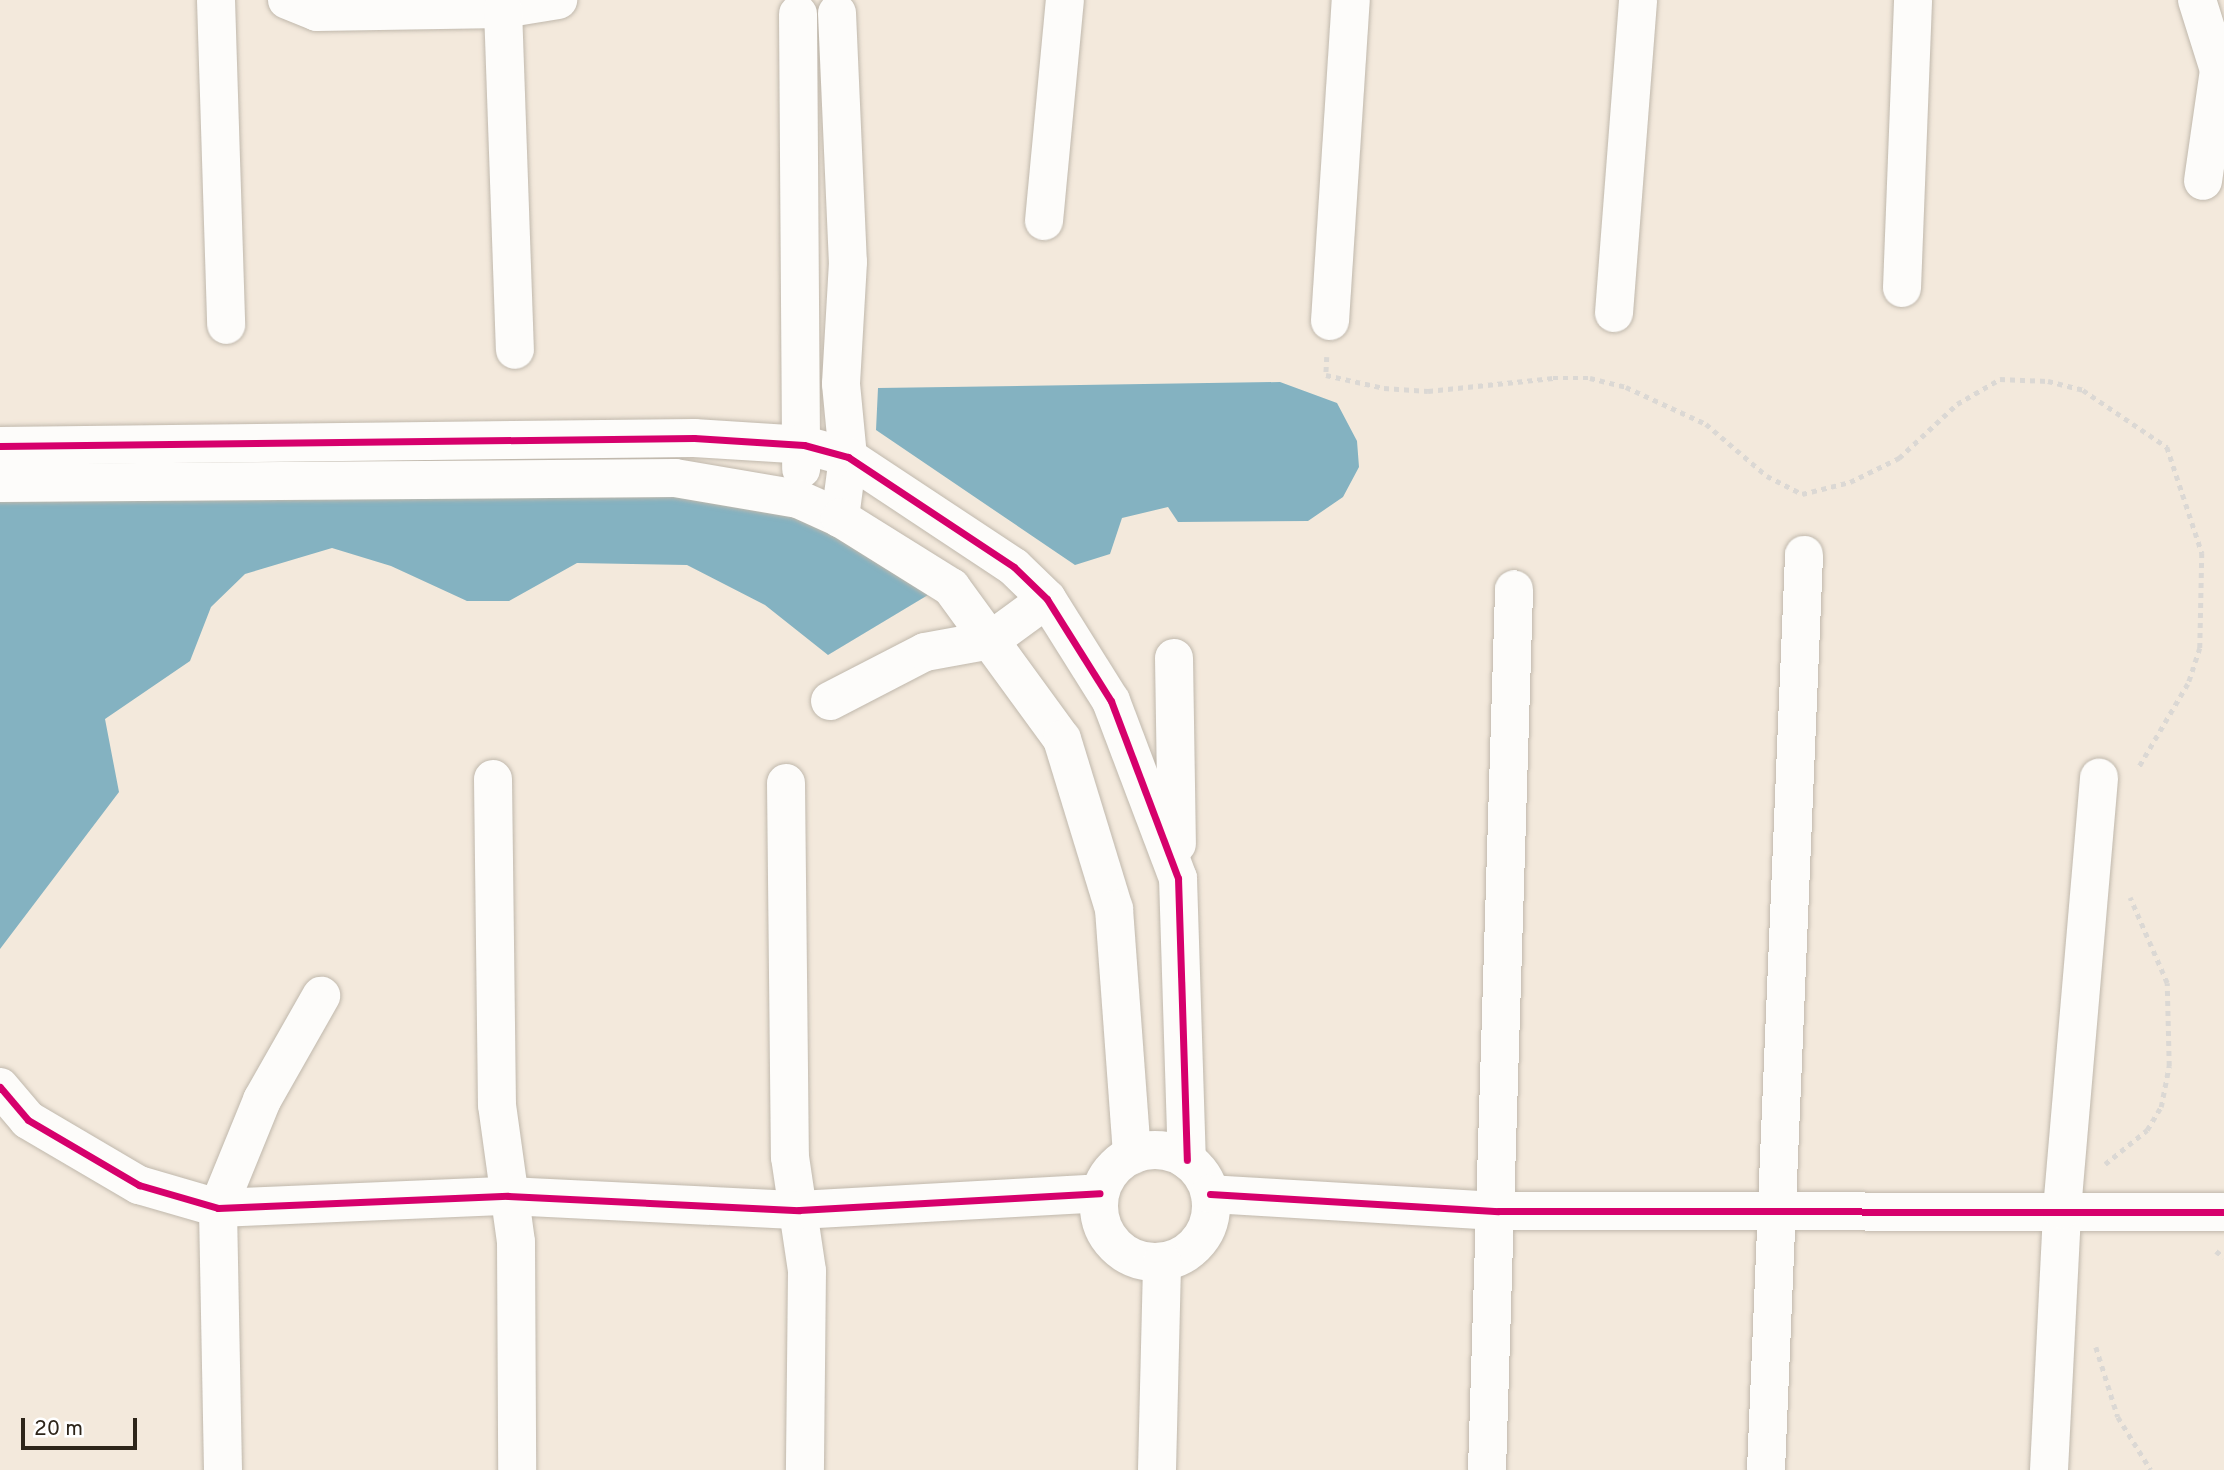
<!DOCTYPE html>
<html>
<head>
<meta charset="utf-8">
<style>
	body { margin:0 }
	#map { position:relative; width:2224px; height:1470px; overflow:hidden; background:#f3e9dc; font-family:Overpass,sans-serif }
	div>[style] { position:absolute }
	.water>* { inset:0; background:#84b2c1 }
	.path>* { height:4.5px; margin-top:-2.25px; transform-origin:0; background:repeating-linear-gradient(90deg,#dbd8d4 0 5px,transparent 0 10px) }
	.roads { filter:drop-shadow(0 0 2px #c0b8ac) drop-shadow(0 0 2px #c0b8ac) }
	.street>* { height:38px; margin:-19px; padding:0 19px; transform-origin:19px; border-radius:19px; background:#fdfcfa }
	.street>.ring { margin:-19px; padding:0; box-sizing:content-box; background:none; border:38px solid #fdfcfa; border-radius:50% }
	.cycleway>* { height:7px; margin:-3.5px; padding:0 3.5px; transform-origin:3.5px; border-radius:3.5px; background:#d6006c }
	span { translate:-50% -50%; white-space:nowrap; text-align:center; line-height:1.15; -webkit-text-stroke:5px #fff; paint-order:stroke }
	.scale { position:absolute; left:21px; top:1418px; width:116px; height:32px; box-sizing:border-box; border:4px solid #2d251a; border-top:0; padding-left:9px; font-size:21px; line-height:24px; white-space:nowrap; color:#2d251a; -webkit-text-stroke:5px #fff; paint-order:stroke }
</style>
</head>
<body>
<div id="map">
	<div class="water">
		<div style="clip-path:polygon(1280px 382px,1337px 403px,1357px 441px,1359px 467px,1343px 497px,1308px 521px,1178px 522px,1168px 507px,1122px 518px,1110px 554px,1075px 565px,876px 430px,878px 388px)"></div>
		<div style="clip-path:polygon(0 485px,692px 485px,874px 543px,928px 595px,828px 655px,765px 605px,687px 565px,577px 563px,509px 601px,467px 601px,391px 566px,332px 548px,245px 574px,211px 607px,190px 661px,105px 719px,119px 792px,0 949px)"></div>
	</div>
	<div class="path">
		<div style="left:1327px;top:357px;width:18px;rotate:93deg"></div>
		<div style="left:1326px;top:375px;width:59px;rotate:12.6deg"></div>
		<div style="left:1384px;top:388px;width:44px;rotate:3.9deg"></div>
		<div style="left:1428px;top:391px;width:126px;rotate:-5.9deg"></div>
		<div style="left:1553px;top:378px;width:37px"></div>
		<div style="left:1590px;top:378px;width:37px;rotate:14deg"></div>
		<div style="left:1626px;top:387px;width:88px;rotate:24.8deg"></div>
		<div style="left:1706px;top:424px;width:80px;rotate:40.4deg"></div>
		<div style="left:1767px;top:476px;width:39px;rotate:27deg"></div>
		<div style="left:1802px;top:494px;width:49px;rotate:-14deg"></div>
		<div style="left:1850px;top:482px;width:55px;rotate:-26.1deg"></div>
		<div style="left:1899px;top:458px;width:79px;rotate:-43deg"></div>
		<div style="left:1957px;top:404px;width:50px;rotate:-30.2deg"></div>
		<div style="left:2000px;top:379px;width:48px;rotate:2.4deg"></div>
		<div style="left:2048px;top:381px;width:36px;rotate:14deg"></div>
		<div style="left:2083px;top:390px;width:102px;rotate:34.2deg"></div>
		<div style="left:2167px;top:447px;width:112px;rotate:71.7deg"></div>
		<div style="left:2202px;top:553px;width:95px;rotate:91.2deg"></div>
		<div style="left:2200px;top:648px;width:38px;rotate:108deg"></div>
		<div style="left:2188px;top:684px;width:99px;rotate:120.5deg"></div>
		<div style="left:2105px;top:1164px;width:54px;rotate:-39deg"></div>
		<div style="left:2147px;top:1130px;width:27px;rotate:-59deg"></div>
		<div style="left:2161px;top:1107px;width:42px;rotate:-79deg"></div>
		<div style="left:2169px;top:1066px;width:83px;rotate:-91.4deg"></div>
		<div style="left:2167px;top:983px;width:93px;rotate:-113.5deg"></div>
		<div style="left:2216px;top:1251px;width:10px;rotate:37deg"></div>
		<div style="left:2096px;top:1347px;width:73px;rotate:72.6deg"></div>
		<div style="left:2118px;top:1417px;width:62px;rotate:58.1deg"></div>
	</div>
	<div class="roads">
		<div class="street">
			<div style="left:216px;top:0;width:325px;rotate:88.2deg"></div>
			<div style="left:287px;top:0;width:32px;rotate:22deg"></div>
			<div style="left:317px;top:12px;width:186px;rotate:-0.9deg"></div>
			<div style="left:503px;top:9px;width:56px;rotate:-9.3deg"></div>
			<div style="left:2197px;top:0;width:73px;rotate:72.6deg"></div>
			<div style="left:2219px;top:70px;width:112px;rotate:98.2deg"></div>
			<div style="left:503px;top:9px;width:341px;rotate:88deg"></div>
			<div style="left:837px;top:13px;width:249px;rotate:87.5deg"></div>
			<div style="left:848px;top:262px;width:122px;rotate:93.3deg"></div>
			<div style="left:841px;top:384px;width:73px;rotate:84.5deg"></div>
			<div style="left:848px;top:457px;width:62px;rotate:97.5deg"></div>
			<div style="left:798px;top:14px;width:455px;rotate:89.6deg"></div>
			<div style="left:1044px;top:221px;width:222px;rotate:-84.6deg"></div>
			<div style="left:1902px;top:288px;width:288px;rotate:-87.8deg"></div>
			<div style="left:1614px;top:313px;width:314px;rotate:-85.6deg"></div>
			<div style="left:1330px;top:321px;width:322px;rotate:-86.3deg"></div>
			<div style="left:0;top:446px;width:694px;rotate:-0.66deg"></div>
			<div style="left:694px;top:438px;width:110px;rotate:3.6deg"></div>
			<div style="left:804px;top:445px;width:46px;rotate:15.3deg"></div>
			<div style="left:848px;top:457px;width:199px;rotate:33.5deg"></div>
			<div style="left:1014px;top:567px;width:46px;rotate:44.1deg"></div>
			<div style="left:1047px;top:599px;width:120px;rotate:57.9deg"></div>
			<div style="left:1111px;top:701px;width:189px;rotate:69.3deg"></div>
			<div style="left:1178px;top:878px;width:282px;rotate:88.2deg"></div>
			<div style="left:0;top:483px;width:675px;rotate:-0.42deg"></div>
			<div style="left:675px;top:478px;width:125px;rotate:9.7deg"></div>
			<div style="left:798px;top:499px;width:46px;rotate:24.3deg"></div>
			<div style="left:840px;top:518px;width:131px;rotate:31.9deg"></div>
			<div style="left:951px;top:587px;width:188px;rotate:53.9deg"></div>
			<div style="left:1062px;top:739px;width:178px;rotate:73deg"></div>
			<div style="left:1114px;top:909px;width:247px;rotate:85.8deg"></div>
			<div style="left:1174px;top:658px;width:186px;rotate:89.1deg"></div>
			<div style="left:830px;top:701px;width:107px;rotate:-27.3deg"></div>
			<div style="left:925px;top:652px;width:67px;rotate:-10.3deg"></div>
			<div style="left:991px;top:640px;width:69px;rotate:-36.2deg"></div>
			<div style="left:493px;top:779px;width:326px;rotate:89.3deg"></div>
			<div style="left:497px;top:1105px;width:138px;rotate:82.1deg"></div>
			<div style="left:516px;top:1242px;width:228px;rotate:89.7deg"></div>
			<div style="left:786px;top:783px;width:374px;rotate:89.4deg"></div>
			<div style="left:790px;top:1157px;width:115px;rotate:81.5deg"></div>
			<div style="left:807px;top:1271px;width:199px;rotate:90.6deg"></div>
			<div style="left:0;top:1087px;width:43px;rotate:49.7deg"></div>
			<div style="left:28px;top:1120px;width:129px;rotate:30.4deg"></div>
			<div style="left:139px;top:1185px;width:82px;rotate:16.2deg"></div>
			<div style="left:218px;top:1208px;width:290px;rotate:-2.4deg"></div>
			<div style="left:508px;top:1196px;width:291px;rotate:2.8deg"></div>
			<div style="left:799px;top:1210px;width:301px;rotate:-3.2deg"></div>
			<div class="ring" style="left:1099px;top:1150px;width:74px;height:74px"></div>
			<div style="left:1210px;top:1194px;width:289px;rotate:3.4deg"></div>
			<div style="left:1498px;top:1211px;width:726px;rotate:0.08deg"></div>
			<div style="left:223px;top:1470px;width:262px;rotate:-91.1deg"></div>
			<div style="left:218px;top:1208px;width:117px;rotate:-67.8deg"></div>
			<div style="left:262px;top:1100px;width:120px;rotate:-60.4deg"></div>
			<div style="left:1157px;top:1470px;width:208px;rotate:-88.6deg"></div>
			<div style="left:1487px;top:1470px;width:881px;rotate:-88.24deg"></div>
			<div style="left:1766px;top:1470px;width:916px;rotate:-87.62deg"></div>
			<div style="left:2049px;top:1470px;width:260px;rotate:-87.1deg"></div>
			<div style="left:2062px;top:1210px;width:434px;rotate:-85.1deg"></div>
		</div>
	</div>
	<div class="cycleway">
		<div style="left:0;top:446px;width:694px;rotate:-0.66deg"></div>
		<div style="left:694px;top:438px;width:110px;rotate:3.6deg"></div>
		<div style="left:804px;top:445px;width:46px;rotate:15.3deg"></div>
		<div style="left:848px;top:457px;width:199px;rotate:33.5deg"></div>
		<div style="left:1014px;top:567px;width:46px;rotate:44.1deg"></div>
		<div style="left:1047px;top:599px;width:120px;rotate:57.9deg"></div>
		<div style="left:1111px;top:701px;width:189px;rotate:69.3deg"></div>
		<div style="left:1178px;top:878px;width:282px;rotate:88.2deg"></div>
		<div style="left:0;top:1087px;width:43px;rotate:49.7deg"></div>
		<div style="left:28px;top:1120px;width:129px;rotate:30.4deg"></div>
		<div style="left:139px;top:1185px;width:82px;rotate:16.2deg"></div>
		<div style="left:218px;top:1208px;width:290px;rotate:-2.4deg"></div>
		<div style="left:508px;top:1196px;width:291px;rotate:2.8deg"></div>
		<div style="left:799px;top:1210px;width:301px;rotate:-3.2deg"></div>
		<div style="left:1210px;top:1194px;width:289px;rotate:3.4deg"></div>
		<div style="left:1498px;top:1211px;width:726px;rotate:0.08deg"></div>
	</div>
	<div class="scale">20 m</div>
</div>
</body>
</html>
